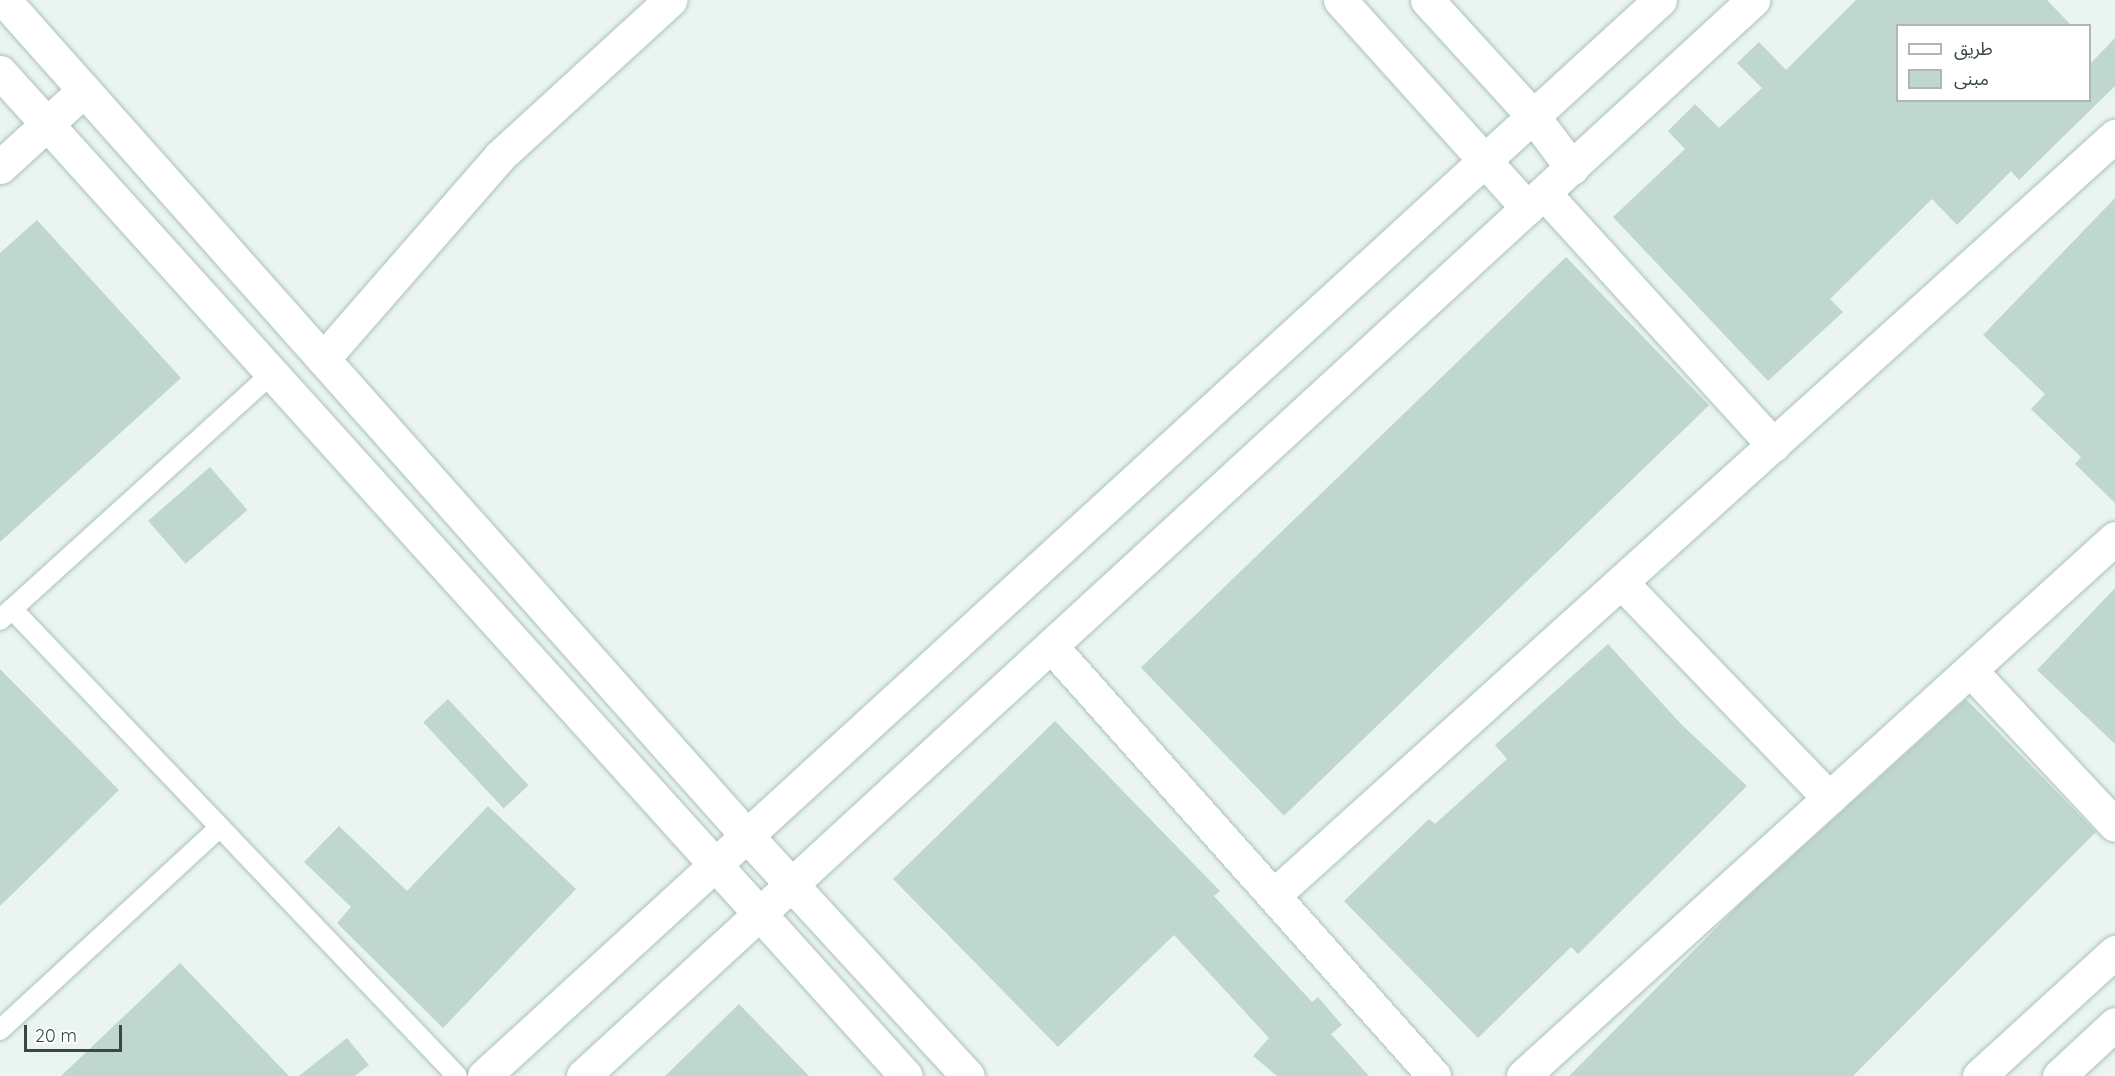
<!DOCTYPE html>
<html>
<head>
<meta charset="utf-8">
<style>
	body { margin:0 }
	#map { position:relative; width:2115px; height:1076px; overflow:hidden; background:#eaf5f2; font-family:Quicksand,"Noto Sans Arabic",sans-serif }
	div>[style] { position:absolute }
	.building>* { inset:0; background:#bfd7ce; transform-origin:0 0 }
	.roads { filter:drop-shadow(0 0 2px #acc1ba) drop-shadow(0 0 2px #acc1ba) }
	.lane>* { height:20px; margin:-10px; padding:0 10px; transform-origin:10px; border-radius:10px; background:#fff }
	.street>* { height:33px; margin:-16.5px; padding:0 16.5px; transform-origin:16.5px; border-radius:16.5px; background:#fff }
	span { translate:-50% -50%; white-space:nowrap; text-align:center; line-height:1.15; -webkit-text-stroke:5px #fff; paint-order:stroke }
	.legend { position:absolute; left:1896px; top:24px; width:195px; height:78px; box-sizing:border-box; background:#fff; border:2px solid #afb6b4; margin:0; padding:8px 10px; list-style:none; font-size:18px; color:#384943 }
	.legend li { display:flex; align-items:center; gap:12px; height:30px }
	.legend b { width:30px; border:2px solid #afb6b4 }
	.scale { position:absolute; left:24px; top:1025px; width:98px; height:27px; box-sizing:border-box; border:3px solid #384943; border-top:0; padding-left:8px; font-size:18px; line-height:21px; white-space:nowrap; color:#384943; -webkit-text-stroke:4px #fff; paint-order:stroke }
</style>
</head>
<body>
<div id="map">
	<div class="building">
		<div style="clip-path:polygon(1856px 0,2047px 0,2072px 26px,1898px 26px,1898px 100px,2090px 100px,2090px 64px,2115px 38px,2115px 86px,2019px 180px,2011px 171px,1957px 225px,1932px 199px,1830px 299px,1843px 312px,1768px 381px,1613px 217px,1685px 149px,1668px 131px,1695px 104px,1719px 128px,1762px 88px,1737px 63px,1759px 42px,1786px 70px)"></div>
		<div style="clip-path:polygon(2115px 198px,2115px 503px,2075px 464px,2081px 457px,2031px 409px,2045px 394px,1983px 335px)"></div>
		<div style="clip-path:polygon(37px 220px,181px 378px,0 542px,0 253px)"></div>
		<div style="left:1566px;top:257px;width:206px;height:591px;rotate:46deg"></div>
		<div style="left:210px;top:467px;width:57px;height:82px;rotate:49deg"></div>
		<div style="clip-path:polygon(2115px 588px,2115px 744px,2037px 670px)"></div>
		<div style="clip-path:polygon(1608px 644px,1681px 724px,1747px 786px,1578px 954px,1571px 947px,1478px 1038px,1344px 901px,1429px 819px,1435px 824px,1507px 759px,1495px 745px)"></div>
		<div style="clip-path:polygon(0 669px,119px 790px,0 906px)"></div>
		<div style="left:448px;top:699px;width:118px;height:34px;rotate:47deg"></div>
		<div style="clip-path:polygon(1966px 699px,2096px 832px,1853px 1076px,1569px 1076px,1743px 901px)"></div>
		<div style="clip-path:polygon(1055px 721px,1220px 891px,1214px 896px,1312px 1002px,1318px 997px,1342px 1025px,1331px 1034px,1369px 1076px,1277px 1076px,1253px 1056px,1269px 1038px,1174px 935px,1058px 1047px,893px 879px)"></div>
		<div style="clip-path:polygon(488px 806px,576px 889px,443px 1028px,337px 923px,351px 907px,304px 862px,339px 826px,407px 891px)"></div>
		<div style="clip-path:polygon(180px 963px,289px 1076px,61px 1076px)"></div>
		<div style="clip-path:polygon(739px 1004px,809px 1076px,665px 1076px)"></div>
		<div style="clip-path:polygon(347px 1038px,369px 1065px,355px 1076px,299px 1076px)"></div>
	</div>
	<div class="roads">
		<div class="lane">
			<div style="left:12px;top:609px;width:350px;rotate:-42.2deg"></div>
			<div style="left:0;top:620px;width:16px;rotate:-43deg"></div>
			<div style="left:12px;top:609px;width:645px;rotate:46.38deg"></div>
			<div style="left:0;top:1030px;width:299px;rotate:-42.7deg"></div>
		</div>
		<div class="street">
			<div style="left:4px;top:0;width:1118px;rotate:48.37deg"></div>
			<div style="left:747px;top:836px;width:326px;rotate:47.4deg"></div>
			<div style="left:1340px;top:0;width:280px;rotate:48deg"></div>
			<div style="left:1427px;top:0;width:157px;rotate:47.6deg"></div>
			<div style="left:1533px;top:116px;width:65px;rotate:53.1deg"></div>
			<div style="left:0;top:72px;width:1352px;rotate:47.94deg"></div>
			<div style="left:0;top:167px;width:114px;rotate:-42.5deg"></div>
			<div style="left:1544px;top:193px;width:341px;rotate:47.7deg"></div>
			<div style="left:323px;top:359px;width:269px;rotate:-48.9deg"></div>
			<div style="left:500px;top:156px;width:231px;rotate:-42.5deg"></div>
			<div style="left:1621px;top:582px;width:300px;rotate:46.1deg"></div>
			<div style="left:1051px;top:646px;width:576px;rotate:48.31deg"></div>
			<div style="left:1970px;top:670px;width:212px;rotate:46.9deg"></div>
			<div style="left:1274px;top:895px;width:1133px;rotate:-42.07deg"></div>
			<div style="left:484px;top:1076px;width:1594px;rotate:-42.46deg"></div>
			<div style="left:583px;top:1076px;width:1590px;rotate:-42.6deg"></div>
			<div style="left:1523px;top:1076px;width:800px;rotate:-42.26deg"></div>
			<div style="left:1979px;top:1076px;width:184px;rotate:-42.4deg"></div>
			<div style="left:2059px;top:1076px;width:76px;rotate:-42.9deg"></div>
		</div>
	</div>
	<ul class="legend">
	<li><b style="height:8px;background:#fff"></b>طريق</li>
	<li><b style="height:16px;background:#bfd7ce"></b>مبنى</li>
	</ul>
	<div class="scale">20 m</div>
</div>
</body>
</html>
